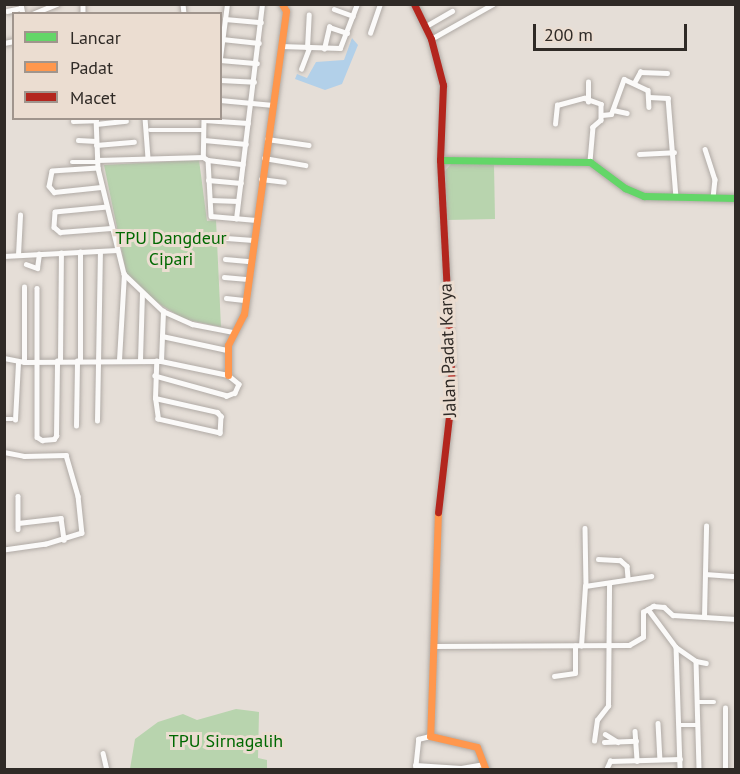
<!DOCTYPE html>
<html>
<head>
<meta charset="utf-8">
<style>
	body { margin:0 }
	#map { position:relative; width:740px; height:774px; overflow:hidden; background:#e5ded7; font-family:"PT Sans",sans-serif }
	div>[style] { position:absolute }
	.green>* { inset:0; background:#b8d4ae }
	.water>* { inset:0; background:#b2d0e9 }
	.roads { filter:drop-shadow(0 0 2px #b0aaa5) drop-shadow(0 0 2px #b0aaa5) }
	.street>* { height:4.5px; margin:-2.25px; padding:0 2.25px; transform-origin:2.25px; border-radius:2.25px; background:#fbfaf9 }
	.fast>* { height:7px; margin:-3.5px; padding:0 3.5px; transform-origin:3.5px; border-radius:3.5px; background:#63d668 }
	.slow>* { height:7px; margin:-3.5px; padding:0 3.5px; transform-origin:3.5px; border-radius:3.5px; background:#ff974d }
	.jam>* { height:7px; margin:-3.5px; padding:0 3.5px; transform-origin:3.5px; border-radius:3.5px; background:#b3261e }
	span { translate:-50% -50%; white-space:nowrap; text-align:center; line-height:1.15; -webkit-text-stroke:6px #ebddd1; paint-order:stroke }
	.park-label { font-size:18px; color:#006800 }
	.street-label { font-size:18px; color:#2f2a26 }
	.frame { position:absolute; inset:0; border:6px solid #2f2a26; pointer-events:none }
	.legend { position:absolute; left:12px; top:12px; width:210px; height:108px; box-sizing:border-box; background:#ebddd1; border:2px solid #a0958d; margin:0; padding:8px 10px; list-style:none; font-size:18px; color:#2f2a26 }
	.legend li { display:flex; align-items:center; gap:12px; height:30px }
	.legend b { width:30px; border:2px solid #a0958d }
	.scale { position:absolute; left:533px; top:24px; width:154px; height:27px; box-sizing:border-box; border:3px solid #2f2a26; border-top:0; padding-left:8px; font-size:18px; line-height:21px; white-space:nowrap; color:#2f2a26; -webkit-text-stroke:4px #ebddd1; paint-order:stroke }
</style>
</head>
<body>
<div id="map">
	<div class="green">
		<div style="clip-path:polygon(199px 160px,207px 221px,216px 220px,221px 327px,184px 319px,145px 295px,127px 276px,104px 165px)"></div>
		<div style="clip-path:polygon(451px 164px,494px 165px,495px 219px,447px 220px,445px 171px)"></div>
		<div style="clip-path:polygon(236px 709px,259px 712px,258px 758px,267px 760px,267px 769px,130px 769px,135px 739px,158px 722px,183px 714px,197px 720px)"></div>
	</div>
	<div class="water">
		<div style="clip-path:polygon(352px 38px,358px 45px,342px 84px,325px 90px,295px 79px,297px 74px,307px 78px,316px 62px,344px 60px)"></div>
	</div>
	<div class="roads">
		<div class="street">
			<div style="left:21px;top:4px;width:10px;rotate:79deg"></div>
			<div style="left:83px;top:4px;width:10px;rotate:90deg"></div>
			<div style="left:183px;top:4px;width:10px;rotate:84deg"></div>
			<div style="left:334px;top:9px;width:20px;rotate:20deg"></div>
			<div style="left:7px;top:11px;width:14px;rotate:-12deg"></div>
			<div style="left:32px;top:14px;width:27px;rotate:-22deg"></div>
			<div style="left:225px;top:19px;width:36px;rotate:5deg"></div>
			<div style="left:426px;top:26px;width:30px;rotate:-30deg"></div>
			<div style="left:370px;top:33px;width:31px;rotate:-71deg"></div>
			<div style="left:222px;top:39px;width:37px;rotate:6deg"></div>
			<div style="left:431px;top:39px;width:71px;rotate:-29.4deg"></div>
			<div style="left:4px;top:43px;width:10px;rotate:-11deg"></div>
			<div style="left:281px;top:46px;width:59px;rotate:1.9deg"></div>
			<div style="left:340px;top:48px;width:47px;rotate:-68.9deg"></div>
			<div style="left:307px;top:48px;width:33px;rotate:-87deg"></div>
			<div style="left:324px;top:49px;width:23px;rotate:-77deg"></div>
			<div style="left:329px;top:27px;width:19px;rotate:18deg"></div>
			<div style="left:220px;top:58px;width:54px;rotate:-82.6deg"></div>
			<div style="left:220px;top:60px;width:37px;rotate:5deg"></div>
			<div style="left:301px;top:69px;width:22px;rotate:-69deg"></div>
			<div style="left:220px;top:80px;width:34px;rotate:3deg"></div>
			<div style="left:634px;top:83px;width:13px;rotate:-61deg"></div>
			<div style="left:640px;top:72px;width:27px;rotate:2deg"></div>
			<div style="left:649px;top:97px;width:19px;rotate:3deg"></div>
			<div style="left:668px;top:98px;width:99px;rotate:85.4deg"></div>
			<div style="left:220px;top:100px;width:53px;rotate:5.4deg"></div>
			<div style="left:588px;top:102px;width:20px;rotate:-90deg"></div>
			<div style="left:613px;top:110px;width:14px;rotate:12deg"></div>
			<div style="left:602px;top:115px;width:9px;rotate:-6deg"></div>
			<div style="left:611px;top:114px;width:37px;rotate:-70deg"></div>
			<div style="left:624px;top:79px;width:26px;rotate:25deg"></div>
			<div style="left:648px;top:90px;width:17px;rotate:87deg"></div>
			<div style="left:96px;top:118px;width:50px;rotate:87.7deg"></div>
			<div style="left:98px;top:168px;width:109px;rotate:76.2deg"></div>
			<div style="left:124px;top:274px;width:54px;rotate:43.5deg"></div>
			<div style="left:163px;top:311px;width:32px;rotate:24deg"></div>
			<div style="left:192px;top:324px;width:42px;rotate:11deg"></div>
			<div style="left:145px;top:118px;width:40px;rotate:85.7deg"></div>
			<div style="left:204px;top:118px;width:39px;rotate:91deg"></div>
			<div style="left:203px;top:157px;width:6px;rotate:31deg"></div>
			<div style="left:208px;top:160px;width:56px;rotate:86.9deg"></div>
			<div style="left:211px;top:216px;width:45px;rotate:5.1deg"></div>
			<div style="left:204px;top:120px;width:44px;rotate:3.9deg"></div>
			<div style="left:73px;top:121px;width:23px;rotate:-2deg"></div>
			<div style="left:96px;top:124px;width:30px;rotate:-6deg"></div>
			<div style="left:555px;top:124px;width:19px;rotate:-84deg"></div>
			<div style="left:557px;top:105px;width:28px;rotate:-15deg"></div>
			<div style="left:584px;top:98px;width:18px;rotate:19deg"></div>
			<div style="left:601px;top:104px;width:16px;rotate:90deg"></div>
			<div style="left:601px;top:120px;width:11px;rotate:139deg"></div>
			<div style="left:593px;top:127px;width:35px;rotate:95deg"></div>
			<div style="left:150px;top:130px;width:54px"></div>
			<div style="left:267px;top:139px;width:42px;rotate:8.1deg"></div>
			<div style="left:78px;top:140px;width:18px;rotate:3deg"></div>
			<div style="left:204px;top:140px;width:42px;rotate:5.4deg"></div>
			<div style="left:96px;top:145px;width:38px;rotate:-5deg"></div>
			<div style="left:705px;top:149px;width:32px;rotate:72deg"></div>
			<div style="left:715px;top:179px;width:18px;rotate:96deg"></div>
			<div style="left:639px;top:154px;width:35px;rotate:-3deg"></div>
			<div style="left:264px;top:158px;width:42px;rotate:9.7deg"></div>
			<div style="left:97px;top:160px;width:106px;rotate:-1.6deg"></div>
			<div style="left:208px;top:160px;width:35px;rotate:7deg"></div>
			<div style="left:72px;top:162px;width:25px"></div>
			<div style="left:98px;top:168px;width:46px;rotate:176.3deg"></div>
			<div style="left:52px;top:171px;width:15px;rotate:101deg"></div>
			<div style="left:49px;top:186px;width:8px;rotate:50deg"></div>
			<div style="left:54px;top:192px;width:47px;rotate:-6.1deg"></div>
			<div style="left:261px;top:179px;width:23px;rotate:7deg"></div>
			<div style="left:208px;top:180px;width:33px;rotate:5deg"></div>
			<div style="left:210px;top:200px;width:28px;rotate:2deg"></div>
			<div style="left:107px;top:207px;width:52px;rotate:174.5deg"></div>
			<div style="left:55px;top:212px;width:15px;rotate:94deg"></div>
			<div style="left:54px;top:227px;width:8px;rotate:40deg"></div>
			<div style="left:60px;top:232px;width:51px;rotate:-4.5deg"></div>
			<div style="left:236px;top:219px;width:217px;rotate:-83.1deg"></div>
			<div style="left:226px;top:238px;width:27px;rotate:4deg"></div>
			<div style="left:18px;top:255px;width:40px;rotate:-87.1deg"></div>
			<div style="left:4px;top:256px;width:113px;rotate:-3deg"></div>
			<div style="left:225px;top:259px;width:25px;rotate:5deg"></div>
			<div style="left:26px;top:264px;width:12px;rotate:20deg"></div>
			<div style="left:37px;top:268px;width:14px;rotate:-82deg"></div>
			<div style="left:224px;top:277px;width:24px;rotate:5deg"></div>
			<div style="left:37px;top:288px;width:149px;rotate:90deg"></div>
			<div style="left:37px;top:437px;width:6px;rotate:31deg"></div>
			<div style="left:42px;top:440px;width:12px;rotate:-5deg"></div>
			<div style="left:54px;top:439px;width:4px;rotate:-56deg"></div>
			<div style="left:56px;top:436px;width:75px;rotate:-89.2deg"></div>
			<div style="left:226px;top:298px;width:20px;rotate:6deg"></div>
			<div style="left:162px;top:336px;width:66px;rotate:12.2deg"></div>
			<div style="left:4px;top:358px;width:20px;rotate:11deg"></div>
			<div style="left:24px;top:362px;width:137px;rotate:-0.4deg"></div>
			<div style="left:161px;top:361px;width:68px;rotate:11.8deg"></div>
			<div style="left:228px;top:375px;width:14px;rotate:39deg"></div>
			<div style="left:239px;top:384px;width:10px;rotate:114deg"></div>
			<div style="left:235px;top:393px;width:9px;rotate:159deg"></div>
			<div style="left:227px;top:396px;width:75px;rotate:-164.5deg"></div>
			<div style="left:119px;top:360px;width:86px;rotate:-86.7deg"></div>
			<div style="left:140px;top:360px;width:67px;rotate:-88.3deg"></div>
			<div style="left:60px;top:361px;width:108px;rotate:-89.5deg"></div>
			<div style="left:80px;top:361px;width:109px;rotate:-90deg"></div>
			<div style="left:161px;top:361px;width:50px;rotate:-87.7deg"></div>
			<div style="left:24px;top:362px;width:75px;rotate:-90deg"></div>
			<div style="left:155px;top:398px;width:64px;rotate:12.7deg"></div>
			<div style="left:217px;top:412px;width:6px;rotate:45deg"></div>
			<div style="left:221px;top:416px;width:17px;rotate:93deg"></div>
			<div style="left:220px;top:433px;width:64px;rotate:-167.3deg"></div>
			<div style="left:158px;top:419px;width:21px;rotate:-98deg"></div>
			<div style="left:155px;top:398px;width:37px;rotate:-88deg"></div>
			<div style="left:4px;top:419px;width:8px"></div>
			<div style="left:15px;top:420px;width:58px;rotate:-87deg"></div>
			<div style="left:97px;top:421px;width:169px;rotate:-89deg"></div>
			<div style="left:76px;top:426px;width:65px;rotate:-89.1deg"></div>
			<div style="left:4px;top:452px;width:20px;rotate:11deg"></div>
			<div style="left:24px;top:456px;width:42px;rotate:-1.4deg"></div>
			<div style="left:66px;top:455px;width:43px;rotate:73.7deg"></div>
			<div style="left:78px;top:496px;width:37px;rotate:84deg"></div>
			<div style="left:82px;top:533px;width:38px;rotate:163deg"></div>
			<div style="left:46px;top:544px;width:42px;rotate:171.9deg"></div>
			<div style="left:18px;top:496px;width:33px;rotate:90deg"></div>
			<div style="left:18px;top:523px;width:43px;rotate:-6.6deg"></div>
			<div style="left:61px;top:518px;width:22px;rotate:82deg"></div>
			<div style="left:585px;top:528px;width:57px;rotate:89deg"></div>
			<div style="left:598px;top:559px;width:22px;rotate:3deg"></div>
			<div style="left:620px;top:560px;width:9px;rotate:41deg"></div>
			<div style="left:627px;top:566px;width:11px;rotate:85deg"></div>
			<div style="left:705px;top:574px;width:31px;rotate:4deg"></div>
			<div style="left:648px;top:609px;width:47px;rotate:53.6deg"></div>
			<div style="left:676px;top:647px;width:24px;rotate:35deg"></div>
			<div style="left:696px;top:661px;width:10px;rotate:11deg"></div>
			<div style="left:704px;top:617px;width:91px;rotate:-88.7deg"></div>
			<div style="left:433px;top:646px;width:196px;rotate:-0.3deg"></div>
			<div style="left:629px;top:645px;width:16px;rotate:-30deg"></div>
			<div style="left:643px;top:637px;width:25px;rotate:-90deg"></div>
			<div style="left:643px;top:612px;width:12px;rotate:-31deg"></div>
			<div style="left:653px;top:606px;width:11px;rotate:5deg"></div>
			<div style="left:664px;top:607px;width:12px;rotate:42deg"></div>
			<div style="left:673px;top:615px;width:63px;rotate:3.6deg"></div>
			<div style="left:581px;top:646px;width:60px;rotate:-86.2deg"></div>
			<div style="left:585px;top:586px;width:67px;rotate:-8.6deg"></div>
			<div style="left:676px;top:647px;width:123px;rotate:88.1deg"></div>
			<div style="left:696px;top:661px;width:109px;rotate:88.4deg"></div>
			<div style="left:554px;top:676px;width:21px;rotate:-8deg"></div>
			<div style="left:575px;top:673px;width:27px;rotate:-90deg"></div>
			<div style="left:699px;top:702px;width:15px"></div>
			<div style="left:658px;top:723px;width:36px;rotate:87deg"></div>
			<div style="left:679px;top:725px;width:19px"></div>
			<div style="left:635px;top:731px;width:30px;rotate:86deg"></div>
			<div style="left:605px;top:734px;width:15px;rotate:32deg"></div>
			<div style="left:594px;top:741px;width:21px;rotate:-82deg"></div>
			<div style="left:597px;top:720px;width:18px;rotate:-52deg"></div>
			<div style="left:608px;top:706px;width:121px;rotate:-89.5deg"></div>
			<div style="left:604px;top:742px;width:32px;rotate:-2deg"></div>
			<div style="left:103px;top:753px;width:17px;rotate:77deg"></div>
			<div style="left:415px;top:765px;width:46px;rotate:3.7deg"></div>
			<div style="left:461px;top:768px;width:22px;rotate:-10deg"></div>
			<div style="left:415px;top:770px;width:31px;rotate:-84deg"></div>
			<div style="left:418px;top:739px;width:12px;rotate:-14deg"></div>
			<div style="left:606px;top:770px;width:10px;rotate:-66deg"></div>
			<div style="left:610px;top:761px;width:70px;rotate:-1.6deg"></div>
			<div style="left:725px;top:770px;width:62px;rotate:-90deg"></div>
		</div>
		<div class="fast">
			<div style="left:440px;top:160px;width:150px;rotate:0.8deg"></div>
			<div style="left:590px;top:162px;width:44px;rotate:36.6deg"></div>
			<div style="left:625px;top:188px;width:21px;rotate:23deg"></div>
			<div style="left:644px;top:196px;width:92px;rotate:1.2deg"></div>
		</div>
		<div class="slow">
			<div style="left:228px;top:375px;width:30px;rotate:-90deg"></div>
			<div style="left:228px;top:345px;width:35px;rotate:-63deg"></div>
			<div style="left:244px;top:314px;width:306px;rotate:-82.1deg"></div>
			<div style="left:286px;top:11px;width:8px;rotate:-120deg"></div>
			<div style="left:438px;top:512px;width:224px;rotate:92deg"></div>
			<div style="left:430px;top:736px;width:48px;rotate:13.2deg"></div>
			<div style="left:477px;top:747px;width:25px;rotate:69deg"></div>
		</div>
		<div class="jam">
			<div style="left:414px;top:4px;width:39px;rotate:64deg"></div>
			<div style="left:431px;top:39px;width:48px;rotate:75.4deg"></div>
			<div style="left:443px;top:85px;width:75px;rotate:92.3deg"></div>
			<div style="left:440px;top:160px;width:230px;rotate:87deg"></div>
			<div style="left:452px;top:390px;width:123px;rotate:96.5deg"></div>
		</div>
	</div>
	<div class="park-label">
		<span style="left:171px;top:249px">TPU Dangdeur<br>Cipari</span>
		<span style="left:226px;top:741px">TPU Sirnagalih</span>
	</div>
	<div class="street-label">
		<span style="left:448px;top:350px;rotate:-92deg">Jalan Padat Karya</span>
	</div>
	<div class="frame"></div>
	<ul class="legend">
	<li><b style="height:8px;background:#63d668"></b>Lancar</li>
	<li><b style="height:8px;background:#ff974d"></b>Padat</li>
	<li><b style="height:8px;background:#b3261e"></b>Macet</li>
	</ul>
	<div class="scale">200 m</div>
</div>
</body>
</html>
